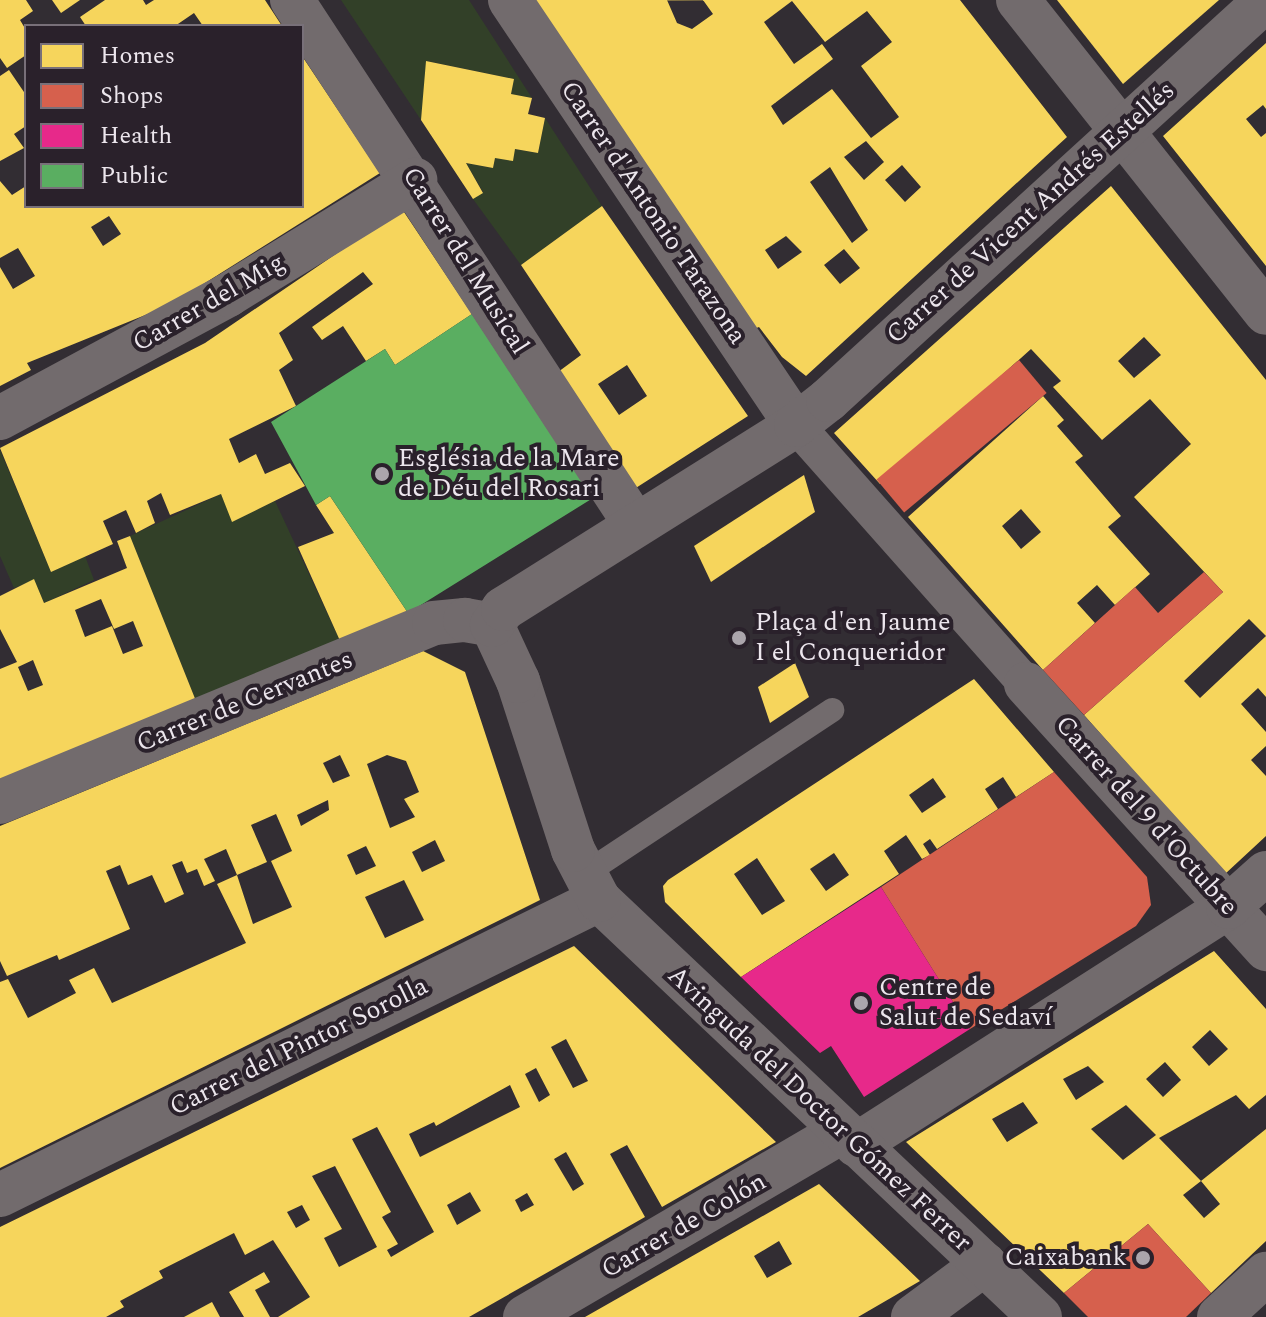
<!DOCTYPE html>
<html>
<head>
<meta charset="utf-8">
<style>
	body { margin:0 }
	#map { position:relative; width:1266px; height:1317px; overflow:hidden; background:#322d33; font-family:Spectral,serif }
	div>[style] { position:absolute }
	.green>* { inset:0; background:#324028 }
	.homes>* { inset:0; background:#f6d55c }
	.shops>* { inset:0; background:#d6604d; transform-origin:0 0 }
	.health>* { inset:0; background:#e7298a }
	.public>* { inset:0; background:#5aae61 }
	.service>* { height:24px; margin:-12px; padding:0 12px; transform-origin:12px; border-radius:12px; background:#726b6d }
	.pedestrian>* { height:36px; margin:-18px; padding:0 18px; transform-origin:18px; border-radius:18px; background:#726b6d }
	.minor>* { height:44px; margin:-22px; padding:0 22px; transform-origin:22px; border-radius:22px; background:#726b6d }
	.dots>* { width:22px; height:22px; translate:-50% -50%; box-sizing:border-box; border:4px solid #2a212b; border-radius:50% }
	span { translate:-50% -50%; white-space:nowrap; text-align:center; line-height:1.15; -webkit-text-stroke:8px #2a212b; paint-order:stroke }
	.street-label { font-size:26px; color:#ece6ed }
	.poi-label { font-size:26px; color:#ece6ed }
	.left { translate:0 -50%; text-align:left }
	.right { translate:-100% -50%; text-align:right }
	.legend { position:absolute; left:24px; top:24px; width:280px; height:184px; box-sizing:border-box; background:#2a212b; border:2px solid #787079; margin:0; padding:10px 14px; list-style:none; font-size:24px; color:#ece6ed }
	.legend li { display:flex; align-items:center; gap:16px; height:40px }
	.legend b { width:40px; border:2px solid #787079 }
</style>
</head>
<body>
<div id="map">
	<div class="green">
		<div style="clip-path:polygon(341px 0,469px 0,532px 98px,511px 94px,513px 79px,427px 61px,421px 120px)"></div>
		<div style="clip-path:polygon(545px 118px,602px 206px,521px 265px,473px 199px,483px 192px,466px 163px,493px 168px,495px 158px,515px 149px,538px 153px)"></div>
		<div style="clip-path:polygon(0 450px,51px 572px,85px 556px,94px 580px,44px 603px,34px 580px,14px 588px,0 556px)"></div>
		<div style="clip-path:polygon(221px 494px,233px 521px,275px 501px,341px 643px,196px 701px,130px 536px)"></div>
	</div>
	<div class="homes">
		<div style="clip-path:polygon(0 0,26px 0,33px 11px,20px 20px,26px 30px,26px 55px,7px 68px,0 58px)"></div>
		<div style="clip-path:polygon(52px 0,80px 0,61px 13px)"></div>
		<div style="clip-path:polygon(105px 0,143px 0,146px 5px,154px 0,265px 0,282px 26px,203px 26px,194px 13px,175px 26px,86px 26px,80px 17px)"></div>
		<div style="clip-path:polygon(evenodd,535px 0,667px 0,677px 23px,692px 29px,713px 14px,703px 0,960px 0,1067px 137px,806px 376px,782px 357px,759px 327px,754px 329px,535px 0,792px 1px,825px 42px,867px 11px,892px 42px,861px 66px,899px 117px,871px 138px,832px 89px,783px 125px,771px 106px,833px 59px,822px 44px,794px 64px,764px 22px,792px 1px,535px 0,866px 141px,884px 162px,864px 180px,844px 157px,866px 141px,535px 0,902px 165px,921px 187px,905px 202px,885px 180px,902px 165px,535px 0,830px 167px,868px 230px,852px 243px,810px 182px,830px 167px,535px 0,786px 236px,802px 252px,778px 269px,765px 250px,786px 236px,535px 0,844px 249px,860px 268px,840px 284px,824px 265px,844px 249px)"></div>
		<div style="clip-path:polygon(1057px 0,1219px 0,1123px 84px)"></div>
		<div style="clip-path:polygon(1266px 43px,1266px 109px,1263px 105px,1246px 119px,1261px 137px,1266px 133px,1266px 266px,1163px 136px)"></div>
		<div style="clip-path:polygon(evenodd,302px 56px,380px 173px,170px 305px,27px 363px,31px 370px,0 386px,0 267px,13px 289px,35px 276px,18px 248px,0 258px,0 181px,12px 195px,26px 186px,26px 206px,302px 206px,302px 56px,109px 216px,121px 234px,103px 246px,91px 227px,109px 216px)"></div>
		<div style="clip-path:polygon(426px 61px,514px 79px,511px 94px,532px 98px,528px 114px,545px 118px,538px 153px,515px 149px,513px 161px,495px 158px,493px 168px,466px 163px,483px 193px,473px 199px,421px 120px)"></div>
		<div style="clip-path:polygon(9px 70px,26px 95px,26px 126px,14px 134px,24px 148px,0 161px,0 76px)"></div>
		<div style="clip-path:polygon(evenodd,1111px 186px,1266px 380px,1266px 697px,1258px 688px,1241px 704px,1266px 732px,1266px 746px,1251px 760px,1266px 776px,1266px 836px,1225px 874px,1084px 715px,1223px 592px,1134px 497px,1191px 444px,1150px 399px,1102px 440px,1053px 387px,1061px 381px,1031px 349px,880px 484px,834px 433px,1111px 186px,1144px 337px,1161px 355px,1134px 378px,1118px 361px,1144px 337px,1111px 186px,1249px 619px,1266px 636px,1200px 698px,1184px 681px,1249px 619px)"></div>
		<div style="clip-path:polygon(evenodd,602px 206px,748px 416px,628px 493px,554px 375px,581px 355px,521px 265px,602px 206px,627px 365px,647px 396px,619px 415px,598px 384px,627px 365px)"></div>
		<div style="clip-path:polygon(402px 209px,472px 314px,395px 365px,385px 349px,366px 361px,343px 326px,322px 340px,312px 327px,373px 284px,363px 272px,279px 333px,293px 360px,279px 370px,296px 406px,229px 439px,239px 463px,256px 454px,265px 474px,290px 463px,305px 486px,232px 522px,221px 494px,170px 515px,161px 493px,147px 501px,155px 523px,136px 533px,126px 510px,103px 521px,113px 544px,51px 572px,0 448px,205px 343px)"></div>
		<div style="clip-path:polygon(evenodd,1043px 396px,1064px 420px,1057px 426px,1083px 456px,1075px 462px,1121px 516px,1108px 527px,1150px 574px,1115px 605px,1097px 585px,1077px 603px,1095px 623px,1043px 670px,908px 517px,1043px 396px,1021px 509px,1041px 532px,1021px 549px,1002px 526px,1021px 509px)"></div>
		<div style="clip-path:polygon(804px 475px,815px 512px,711px 582px,694px 546px)"></div>
		<div style="clip-path:polygon(330px 496px,408px 613px,341px 643px,298px 547px,334px 533px,316px 505px)"></div>
		<div style="clip-path:polygon(evenodd,130px 536px,196px 701px,0 780px,0 669px,17px 662px,0 629px,0 596px,34px 579px,44px 603px,127px 568px,117px 541px,130px 536px,101px 599px,114px 629px,133px 621px,143px 646px,123px 654px,112px 626px,85px 637px,75px 610px,101px 599px,130px 536px,33px 660px,43px 685px,28px 691px,18px 667px,33px 660px)"></div>
		<div style="clip-path:polygon(evenodd,423px 651px,465px 672px,540px 900px,0 1168px,0 982px,8px 979px,28px 1018px,76px 993px,69px 980px,94px 968px,112px 1003px,246px 943px,217px 884px,237px 875px,226px 849px,204px 859px,215px 881px,204px 886px,197px 869px,187px 873px,182px 861px,172px 865px,184px 894px,165px 903px,152px 875px,128px 885px,120px 865px,106px 871px,130px 929px,59px 960px,57px 955px,7px 976px,0 961px,0 826px,423px 651px,340px 755px,350px 776px,333px 783px,323px 763px,340px 755px,423px 651px,387px 755px,406px 761px,419px 792px,404px 799px,415px 817px,390px 828px,367px 764px,387px 755px,423px 651px,328px 800px,329px 810px,301px 826px,297px 815px,328px 800px,423px 651px,276px 814px,292px 851px,271px 861px,292px 907px,253px 924px,237px 875px,267px 862px,251px 825px,276px 814px,423px 651px,435px 840px,445px 861px,422px 872px,412px 852px,435px 840px,423px 651px,366px 846px,376px 866px,356px 875px,347px 855px,366px 846px,423px 651px,404px 880px,424px 920px,385px 938px,365px 897px,404px 880px)"></div>
		<div style="clip-path:polygon(795px 663px,809px 697px,770px 723px,758px 687px)"></div>
		<div style="clip-path:polygon(evenodd,974px 679px,1054px 772px,1016px 797px,1003px 777px,985px 789px,998px 809px,937px 849px,930px 839px,923px 844px,930px 855px,922px 859px,906px 835px,884px 851px,899px 874px,741px 977px,665px 902px,663px 886px,668px 880px,974px 679px,933px 778px,946px 797px,922px 813px,909px 795px,933px 778px,974px 679px,834px 853px,849px 875px,826px 891px,810px 869px,834px 853px,974px 679px,757px 858px,785px 901px,762px 915px,734px 874px,757px 858px)"></div>
		<div style="clip-path:polygon(evenodd,574px 946px,776px 1142px,662px 1207px,627px 1145px,610px 1154px,645px 1217px,469px 1317px,278px 1317px,310px 1297px,273px 1240px,245px 1255px,234px 1233px,159px 1271px,163px 1278px,120px 1301px,124px 1307px,106px 1317px,0 1317px,0 1227px,574px 946px,566px 1039px,588px 1081px,573px 1088px,551px 1047px,566px 1039px,574px 946px,536px 1068px,550px 1095px,539px 1102px,525px 1074px,536px 1068px,574px 946px,510px 1085px,520px 1107px,420px 1157px,409px 1134px,434px 1122px,436px 1126px,510px 1085px,574px 946px,377px 1127px,434px 1232px,391px 1257px,387px 1250px,398px 1244px,382px 1217px,391px 1212px,352px 1139px,377px 1127px,574px 946px,566px 1152px,584px 1184px,573px 1191px,554px 1159px,566px 1152px,574px 946px,335px 1166px,377px 1247px,339px 1267px,324px 1238px,342px 1229px,312px 1176px,335px 1166px,574px 946px,470px 1192px,481px 1211px,457px 1225px,447px 1205px,470px 1192px,574px 946px,527px 1193px,534px 1205px,521px 1212px,515px 1200px,527px 1193px,574px 946px,302px 1205px,310px 1220px,296px 1228px,287px 1212px,302px 1205px)"></div>
		<div style="clip-path:polygon(evenodd,1214px 951px,1266px 1009px,1266px 1095px,1249px 1109px,1236px 1095px,1159px 1138px,1201px 1181px,1183px 1195px,1204px 1218px,1220px 1204px,1201px 1181px,1266px 1129px,1266px 1241px,1211px 1293px,1148px 1224px,1064px 1293px,906px 1142px,1214px 951px,1210px 1030px,1228px 1049px,1209px 1066px,1192px 1047px,1210px 1030px,1214px 951px,1165px 1062px,1181px 1080px,1163px 1097px,1146px 1079px,1165px 1062px,1214px 951px,1088px 1066px,1104px 1082px,1076px 1100px,1063px 1079px,1088px 1066px,1214px 951px,1023px 1102px,1038px 1123px,1007px 1142px,992px 1119px,1023px 1102px,1214px 951px,1126px 1105px,1156px 1135px,1123px 1160px,1091px 1129px,1126px 1105px)"></div>
		<div style="clip-path:polygon(evenodd,819px 1184px,920px 1281px,858px 1317px,585px 1317px,819px 1184px,779px 1241px,792px 1264px,767px 1278px,754px 1256px,779px 1241px)"></div>
		<div style="clip-path:polygon(264px 1272px,270px 1282px,255px 1290px,270px 1317px,244px 1317px,229px 1292px)"></div>
		<div style="clip-path:polygon(212px 1302px,220px 1317px,184px 1317px)"></div>
	</div>
	<div class="shops">
		<div style="left:1019px;top:360px;width:43px;height:186px;rotate:50deg"></div>
		<div style="clip-path:polygon(1204px 572px,1223px 592px,1084px 715px,1043px 670px,1135px 587px,1158px 613px)"></div>
		<div style="clip-path:polygon(1054px 772px,1147px 877px,1151px 905px,1136px 926px,970px 1029px,881px 887px)"></div>
		<div style="clip-path:polygon(1148px 1224px,1211px 1293px,1186px 1317px,1088px 1317px,1064px 1293px)"></div>
	</div>
	<div class="health">
		<div style="clip-path:polygon(881px 887px,970px 1029px,864px 1097px,831px 1046px,820px 1053px,741px 977px)"></div>
	</div>
	<div class="public">
		<div style="clip-path:polygon(472px 314px,593px 498px,408px 613px,330px 496px,316px 505px,271px 422px,385px 349px,395px 365px)"></div>
	</div>
	<div class="service">
		<div style="left:583px;top:875px;width:299px;rotate:-33.5deg"></div>
	</div>
	<div class="pedestrian">
		<div style="left:796px;top:425px;width:346px;rotate:48.4deg"></div>
	</div>
	<div class="minor">
		<div style="left:292px;top:0;width:626px;rotate:56.79deg"></div>
		<div style="left:510px;top:0;width:512px;rotate:56.06deg"></div>
		<div style="left:1018px;top:0;width:399px;rotate:51.6deg"></div>
		<div style="left:0;top:418px;width:259px;rotate:-28.3deg"></div>
		<div style="left:228px;top:295px;width:220px;rotate:-31.6deg"></div>
		<div style="left:1026px;top:684px;width:358px;rotate:47.8deg"></div>
		<div style="left:0;top:802px;width:469px;rotate:-22.4deg"></div>
		<div style="left:434px;top:623px;width:31px;rotate:-6deg"></div>
		<div style="left:465px;top:620px;width:27px;rotate:10deg"></div>
		<div style="left:856px;top:1145px;width:442px;rotate:-32.6deg"></div>
		<div style="left:1228px;top:907px;width:51px;rotate:-41.8deg"></div>
		<div style="left:0;top:1195px;width:668px;rotate:-26.22deg"></div>
		<div style="left:525px;top:1317px;width:367px;rotate:-30.3deg"></div>
		<div style="left:913px;top:1317px;width:89px;rotate:-36.7deg"></div>
		<div style="left:1040px;top:1317px;width:607px;rotate:-136.6deg"></div>
		<div style="left:599px;top:900px;width:56px;rotate:-117.5deg"></div>
		<div style="left:573px;top:850px;width:178px;rotate:-108deg"></div>
		<div style="left:518px;top:681px;width:62px;rotate:-114.9deg"></div>
		<div style="left:492px;top:625px;width:19px;rotate:-55deg"></div>
		<div style="left:503px;top:609px;width:346px;rotate:-32.1deg"></div>
		<div style="left:796px;top:425px;width:41px;rotate:-38deg"></div>
		<div style="left:828px;top:400px;width:593px;rotate:-42.4deg"></div>
		<div style="left:1219px;top:1317px;width:64px;rotate:-42.5deg"></div>
	</div>
	<div class="dots">
		<div style="left:382px;top:474px;background:#aba5ac"></div>
		<div style="left:739px;top:638px;background:#aba5ac"></div>
		<div style="left:861px;top:1003px;background:#aba5ac"></div>
		<div style="left:1143px;top:1258px;background:#aba5ac"></div>
	</div>
	<div class="street-label">
		<span style="left:653px;top:213px;rotate:56deg">Carrer d'Antonio Tarazona</span>
		<span style="left:1031px;top:213px;rotate:-42deg">Carrer de Vicent Andrés Estellés</span>
		<span style="left:465px;top:261px;rotate:58deg">Carrer del Musical</span>
		<span style="left:209px;top:303px;rotate:-30deg">Carrer del Mig</span>
		<span style="left:245px;top:702px;rotate:-22deg">Carrer de Cervantes</span>
		<span style="left:1146px;top:816px;rotate:48deg">Carrer del 9 d'Octubre</span>
		<span style="left:299px;top:1047px;rotate:-26deg">Carrer del Pintor Sorolla</span>
		<span style="left:819px;top:1109px;rotate:43deg">Avinguda del Doctor Gómez Ferrer</span>
		<span style="left:684px;top:1226px;rotate:-30deg">Carrer de Colón</span>
	</div>
	<div class="poi-label">
		<span class="left" style="left:398px;top:474px">Església de la Mare<br>de Déu del Rosari</span>
		<span class="left" style="left:755px;top:638px">Plaça d'en Jaume<br>I el Conqueridor</span>
		<span class="left" style="left:879px;top:1003px">Centre de<br>Salut de Sedaví</span>
		<span class="right" style="left:1127px;top:1258px">Caixabank</span>
	</div>
	<ul class="legend">
	<li><b style="height:22px;background:#f6d55c"></b>Homes</li>
	<li><b style="height:22px;background:#d6604d"></b>Shops</li>
	<li><b style="height:22px;background:#e7298a"></b>Health</li>
	<li><b style="height:22px;background:#5aae61"></b>Public</li>
	</ul>
</div>
</body>
</html>
